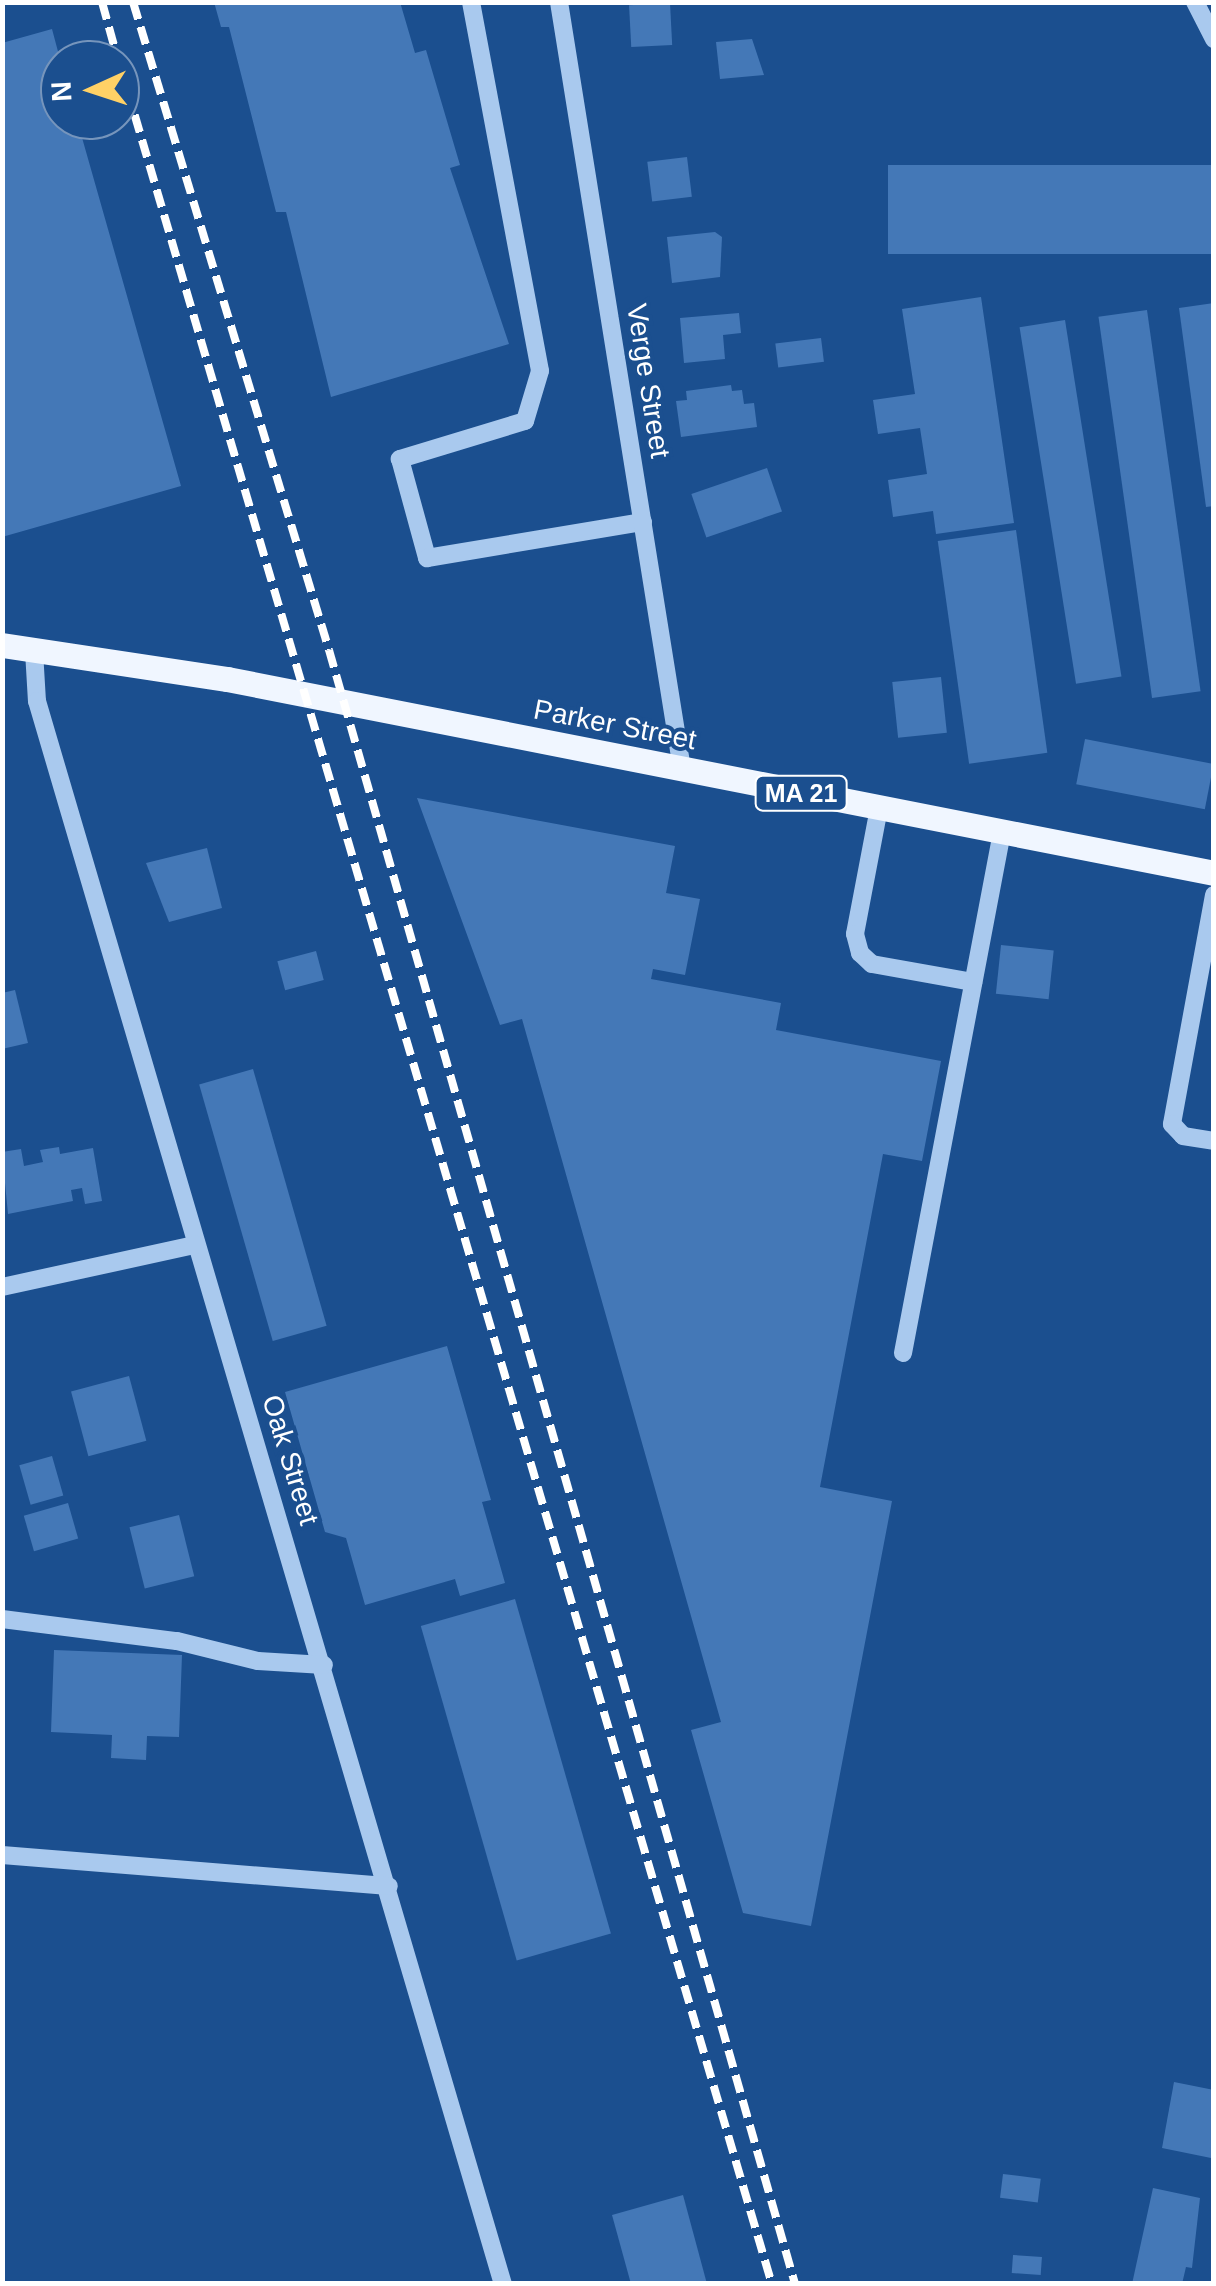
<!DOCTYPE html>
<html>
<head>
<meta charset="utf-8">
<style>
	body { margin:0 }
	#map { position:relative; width:1216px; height:2286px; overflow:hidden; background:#1b4f8f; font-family:Arial,sans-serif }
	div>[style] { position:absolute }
	.building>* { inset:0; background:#4478b7; transform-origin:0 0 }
	.minor>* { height:18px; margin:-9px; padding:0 9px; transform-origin:9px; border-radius:9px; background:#a9c9ee }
	.major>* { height:25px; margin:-12.5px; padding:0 12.5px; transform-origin:12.5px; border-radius:12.5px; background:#f0f6ff }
	.rail>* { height:8px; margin-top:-4px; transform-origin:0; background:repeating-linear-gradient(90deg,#fff 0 18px,transparent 0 26px) }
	span { translate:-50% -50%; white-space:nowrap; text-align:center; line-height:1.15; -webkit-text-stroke:8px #1b4f8f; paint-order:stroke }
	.shield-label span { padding:2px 8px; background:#1b4f8f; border:2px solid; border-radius:8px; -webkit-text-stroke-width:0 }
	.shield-label { font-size:25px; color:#fff; font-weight:700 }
	.street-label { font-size:28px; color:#fff }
	.frame { position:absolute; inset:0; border:5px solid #fff; pointer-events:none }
	.north { position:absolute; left:40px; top:40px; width:100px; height:100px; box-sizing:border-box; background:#1b4f8f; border:2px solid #7695bc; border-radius:50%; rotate:267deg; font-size:28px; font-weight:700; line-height:40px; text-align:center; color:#fff }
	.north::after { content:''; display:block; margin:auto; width:35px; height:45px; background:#ffd166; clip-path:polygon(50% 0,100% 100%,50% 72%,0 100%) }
</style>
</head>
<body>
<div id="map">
	<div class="building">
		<div style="clip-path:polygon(214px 2px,400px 2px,415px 53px,426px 50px,460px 165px,450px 168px,509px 344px,331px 397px,286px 212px,276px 212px,229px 27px,221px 27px)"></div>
		<div style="left:670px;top:3px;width:42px;height:41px;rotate:87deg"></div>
		<div style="clip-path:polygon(52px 29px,60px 59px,60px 120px,77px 120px,181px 486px,2px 537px,2px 43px)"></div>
		<div style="clip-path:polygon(752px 39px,764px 75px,720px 79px,716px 42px)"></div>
		<div style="left:687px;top:157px;width:40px;height:40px;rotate:83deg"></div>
		<div style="left:1214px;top:165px;width:89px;height:326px;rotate:90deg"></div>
		<div style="clip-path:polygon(715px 232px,722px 237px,720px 277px,672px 283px,667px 237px)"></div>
		<div style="clip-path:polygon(981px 297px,1014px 523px,936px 534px,933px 511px,893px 517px,888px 480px,927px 474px,920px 428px,878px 434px,873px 400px,915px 394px,902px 309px)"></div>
		<div style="clip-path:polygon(1214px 303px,1214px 506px,1206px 507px,1179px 308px)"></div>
		<div style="left:1147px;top:310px;width:385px;height:49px;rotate:82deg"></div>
		<div style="clip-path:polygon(739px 313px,741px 333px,723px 335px,725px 359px,684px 363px,680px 318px)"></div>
		<div style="left:1065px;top:320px;width:361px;height:46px;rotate:81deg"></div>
		<div style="left:821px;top:338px;width:24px;height:46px;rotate:83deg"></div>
		<div style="clip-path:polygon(731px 385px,732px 391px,742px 390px,744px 404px,754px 403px,757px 427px,681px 437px,676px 401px,687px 400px,686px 391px)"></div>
		<div style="left:767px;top:468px;width:46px;height:80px;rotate:71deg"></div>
		<div style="left:1016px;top:530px;width:225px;height:79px;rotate:82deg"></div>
		<div style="left:941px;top:677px;width:56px;height:49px;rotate:84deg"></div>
		<div style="left:1085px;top:739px;width:131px;height:46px;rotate:11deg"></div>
		<div style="clip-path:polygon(417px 798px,675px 846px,666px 893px,700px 899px,685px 975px,653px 969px,651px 979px,781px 1003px,776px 1030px,941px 1061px,922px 1161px,883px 1154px,820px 1487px,892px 1501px,811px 1926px,743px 1913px,691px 1730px,721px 1722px,522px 1019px,500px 1025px)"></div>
		<div style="clip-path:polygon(207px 848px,222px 908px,169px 922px,146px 863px)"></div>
		<div style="left:1001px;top:945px;width:53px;height:49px;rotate:6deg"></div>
		<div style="left:316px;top:951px;width:30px;height:40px;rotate:75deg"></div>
		<div style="clip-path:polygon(15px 990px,28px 1043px,2px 1049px,2px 993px)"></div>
		<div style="left:253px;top:1069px;width:267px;height:56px;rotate:74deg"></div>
		<div style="clip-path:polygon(59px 1147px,60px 1154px,93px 1148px,102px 1201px,85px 1204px,82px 1188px,71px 1190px,73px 1201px,8px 1214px,2px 1152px,21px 1149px,24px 1166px,43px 1162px,40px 1150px)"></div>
		<div style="clip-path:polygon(447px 1346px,491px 1500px,482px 1502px,505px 1583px,460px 1596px,455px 1579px,365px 1605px,346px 1538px,325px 1532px,285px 1392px)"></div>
		<div style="left:129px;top:1376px;width:67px;height:60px;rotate:75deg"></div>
		<div style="left:52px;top:1456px;width:41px;height:34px;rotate:74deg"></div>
		<div style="left:68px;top:1503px;width:37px;height:46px;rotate:74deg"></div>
		<div style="left:179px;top:1515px;width:63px;height:51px;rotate:76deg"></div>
		<div style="left:515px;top:1599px;width:348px;height:98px;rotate:74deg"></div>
		<div style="clip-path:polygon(54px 1650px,182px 1655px,179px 1737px,147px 1736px,146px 1760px,111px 1758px,112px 1735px,51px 1732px)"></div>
		<div style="clip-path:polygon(1174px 2082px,1214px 2090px,1211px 2158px,1162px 2148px)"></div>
		<div style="left:1003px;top:2174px;width:38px;height:24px;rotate:7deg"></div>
		<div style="clip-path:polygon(1153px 2188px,1200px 2198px,1192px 2268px,1186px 2267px,1182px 2284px,1132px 2284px)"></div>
		<div style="clip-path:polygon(683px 2195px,707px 2284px,631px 2284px,612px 2215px)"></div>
		<div style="left:1013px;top:2255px;width:29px;height:18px;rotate:4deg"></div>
	</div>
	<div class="minor">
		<div style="left:471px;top:2px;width:375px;rotate:79.4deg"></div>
		<div style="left:540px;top:371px;width:52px;rotate:106.7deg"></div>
		<div style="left:525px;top:421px;width:131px;rotate:163.1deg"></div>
		<div style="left:400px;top:459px;width:103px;rotate:74.7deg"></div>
		<div style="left:427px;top:558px;width:219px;rotate:-9.5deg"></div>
		<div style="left:559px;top:2px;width:777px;rotate:80.89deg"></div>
		<div style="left:1195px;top:2px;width:42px;rotate:62.8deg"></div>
		<div style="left:34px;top:651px;width:50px;rotate:86.6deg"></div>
		<div style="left:37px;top:701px;width:1650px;rotate:73.6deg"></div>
		<div style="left:879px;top:808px;width:128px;rotate:100.8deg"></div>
		<div style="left:855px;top:934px;width:20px;rotate:75deg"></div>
		<div style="left:860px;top:953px;width:16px;rotate:43deg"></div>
		<div style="left:872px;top:964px;width:103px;rotate:10.1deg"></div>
		<div style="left:1214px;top:895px;width:233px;rotate:100.4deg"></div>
		<div style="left:1172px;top:1124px;width:16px;rotate:47deg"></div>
		<div style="left:1183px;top:1136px;width:31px;rotate:9deg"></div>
		<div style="left:2px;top:1287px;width:198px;rotate:-12.3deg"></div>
		<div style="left:903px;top:1353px;width:530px;rotate:-79.24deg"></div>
		<div style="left:2px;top:1619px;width:176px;rotate:7.2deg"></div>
		<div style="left:177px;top:1641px;width:83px;rotate:13.9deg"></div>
		<div style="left:258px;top:1661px;width:66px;rotate:3.5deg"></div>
		<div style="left:2px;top:1855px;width:388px;rotate:4.6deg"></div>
	</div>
	<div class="major">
		<div style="left:2px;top:645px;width:228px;rotate:8.6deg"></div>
		<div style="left:227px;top:679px;width:1006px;rotate:11.12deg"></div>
	</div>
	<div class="rail">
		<div style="left:102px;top:2px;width:60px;rotate:74.6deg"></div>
		<div style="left:133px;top:2px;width:677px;rotate:73.17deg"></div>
		<div style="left:329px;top:650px;width:1699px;rotate:74.08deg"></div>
		<div style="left:120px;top:65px;width:2313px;rotate:73.63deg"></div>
	</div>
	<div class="shield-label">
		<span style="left:801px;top:793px">MA 21</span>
	</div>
	<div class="street-label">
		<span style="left:648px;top:381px;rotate:81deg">Verge Street</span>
		<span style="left:615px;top:725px;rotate:11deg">Parker Street</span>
		<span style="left:290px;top:1460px;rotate:73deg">Oak Street</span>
	</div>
	<div class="frame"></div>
	<div class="north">N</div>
</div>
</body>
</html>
